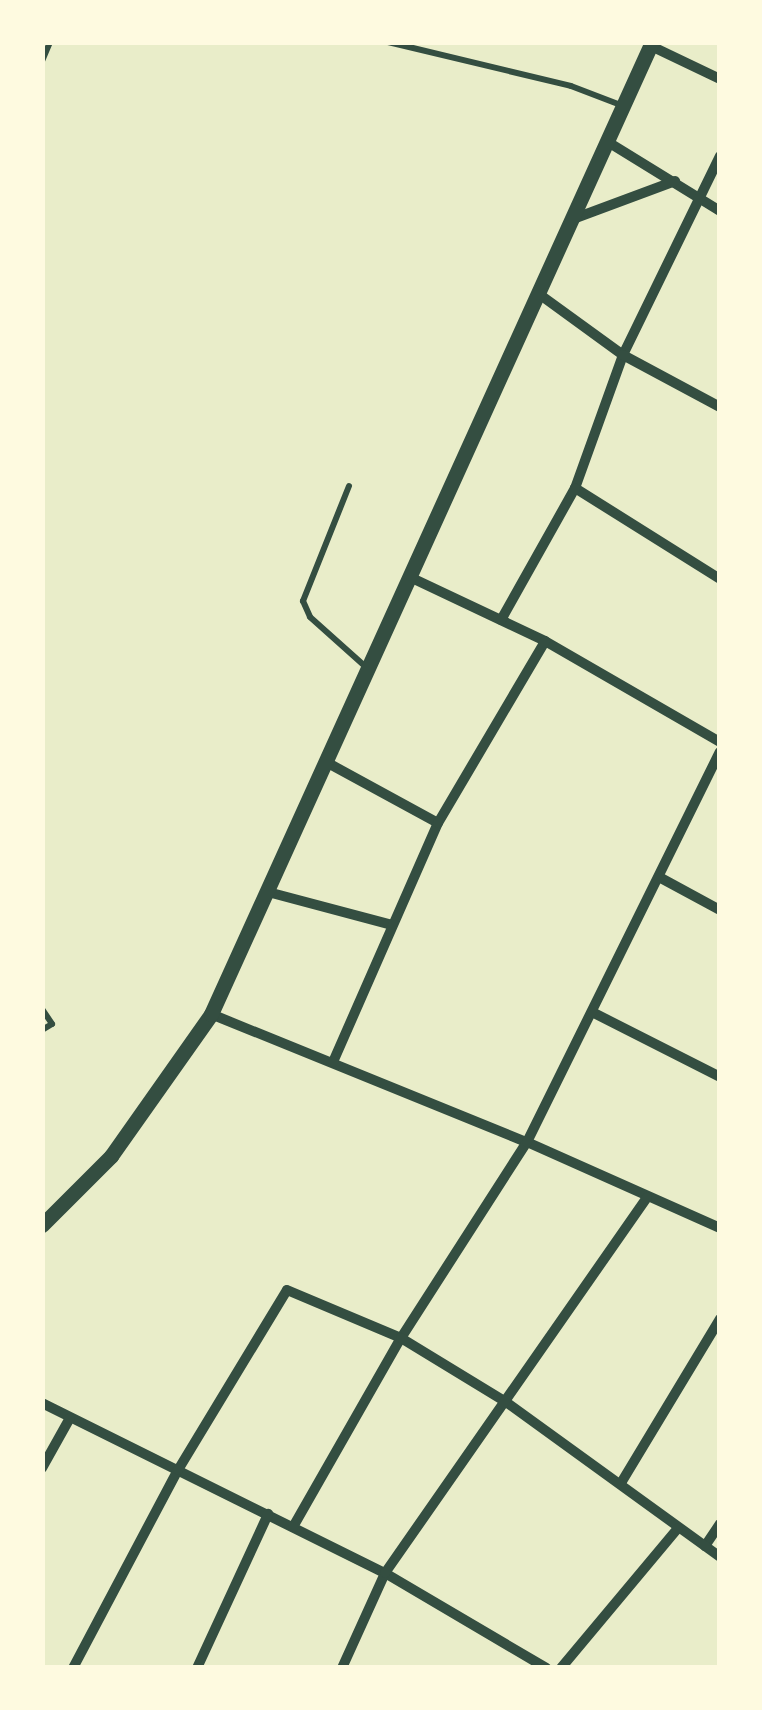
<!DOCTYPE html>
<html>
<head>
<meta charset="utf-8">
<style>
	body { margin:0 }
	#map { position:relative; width:762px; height:1710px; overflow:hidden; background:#e9edc9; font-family:Manrope,sans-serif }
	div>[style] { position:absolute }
	.service>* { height:6px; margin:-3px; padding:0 3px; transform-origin:3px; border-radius:3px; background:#344e41 }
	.minor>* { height:10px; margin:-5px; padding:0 5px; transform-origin:5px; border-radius:5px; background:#344e41 }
	.tertiary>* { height:15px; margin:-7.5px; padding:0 7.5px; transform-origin:7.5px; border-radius:7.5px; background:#344e41 }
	span { translate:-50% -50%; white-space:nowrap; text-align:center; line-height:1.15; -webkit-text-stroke:10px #fefae0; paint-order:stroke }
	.frame { position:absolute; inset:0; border:45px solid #fefae0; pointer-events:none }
</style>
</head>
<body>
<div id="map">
	<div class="service">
		<div style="left:388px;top:42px;width:188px;rotate:13.5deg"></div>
		<div style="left:571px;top:86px;width:56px;rotate:21deg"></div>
		<div style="left:42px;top:61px;width:21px;rotate:-67deg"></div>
		<div style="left:349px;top:486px;width:124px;rotate:111.8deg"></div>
		<div style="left:303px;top:601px;width:17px;rotate:66deg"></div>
		<div style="left:310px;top:617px;width:75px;rotate:41.8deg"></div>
		<div style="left:42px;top:1009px;width:18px;rotate:56deg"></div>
		<div style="left:52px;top:1024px;width:12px;rotate:149deg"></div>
	</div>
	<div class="minor">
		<div style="left:651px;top:46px;width:76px;rotate:25.6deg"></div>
		<div style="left:608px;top:142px;width:132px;rotate:31.6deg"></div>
		<div style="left:720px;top:156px;width:221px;rotate:116deg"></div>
		<div style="left:623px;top:355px;width:141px;rotate:109.8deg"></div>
		<div style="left:575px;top:488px;width:171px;rotate:32.1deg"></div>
		<div style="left:573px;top:219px;width:109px;rotate:-20.4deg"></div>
		<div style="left:539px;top:294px;width:104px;rotate:36deg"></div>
		<div style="left:623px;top:355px;width:110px;rotate:28.2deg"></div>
		<div style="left:414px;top:579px;width:145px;rotate:25.3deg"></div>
		<div style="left:545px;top:641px;width:202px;rotate:30deg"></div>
		<div style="left:501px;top:620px;width:151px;rotate:-60.7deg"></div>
		<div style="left:328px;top:763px;width:125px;rotate:28.6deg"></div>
		<div style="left:659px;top:877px;width:69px;rotate:28.4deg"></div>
		<div style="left:268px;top:892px;width:128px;rotate:14.9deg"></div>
		<div style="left:594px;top:1013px;width:141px;rotate:26.9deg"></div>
		<div style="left:211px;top:1014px;width:341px;rotate:22.1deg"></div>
		<div style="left:527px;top:1142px;width:211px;rotate:24deg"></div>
		<div style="left:333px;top:1062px;width:261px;rotate:-66.3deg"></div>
		<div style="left:438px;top:823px;width:211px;rotate:-59.5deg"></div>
		<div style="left:42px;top:1403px;width:383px;rotate:26.4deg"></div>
		<div style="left:385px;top:1573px;width:187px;rotate:30.5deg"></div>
		<div style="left:42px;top:1468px;width:57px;rotate:-60.8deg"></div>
		<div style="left:621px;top:1483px;width:192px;rotate:-58.9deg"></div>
		<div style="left:293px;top:1527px;width:218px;rotate:-60.3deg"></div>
		<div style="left:401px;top:1338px;width:233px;rotate:-57.3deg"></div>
		<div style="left:527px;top:1142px;width:435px;rotate:-63.7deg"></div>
		<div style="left:705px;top:1546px;width:27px;rotate:-56deg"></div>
		<div style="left:73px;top:1668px;width:224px;rotate:-62.1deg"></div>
		<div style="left:178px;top:1470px;width:210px;rotate:-58.8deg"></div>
		<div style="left:287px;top:1290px;width:124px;rotate:22.8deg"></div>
		<div style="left:401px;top:1338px;width:123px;rotate:31.4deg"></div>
		<div style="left:506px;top:1402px;width:264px;rotate:35.9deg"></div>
		<div style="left:197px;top:1668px;width:170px;rotate:-65.2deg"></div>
		<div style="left:342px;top:1668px;width:104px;rotate:-65.6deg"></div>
		<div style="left:385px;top:1573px;width:458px;rotate:-55.1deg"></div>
		<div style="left:561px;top:1668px;width:182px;rotate:-50.1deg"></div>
	</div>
	<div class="tertiary">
		<div style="left:42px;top:1225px;width:98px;rotate:-45deg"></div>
		<div style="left:111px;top:1156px;width:174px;rotate:-54.8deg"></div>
		<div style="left:211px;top:1014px;width:1067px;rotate:-65.6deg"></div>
	</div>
	<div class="frame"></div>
</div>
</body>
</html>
